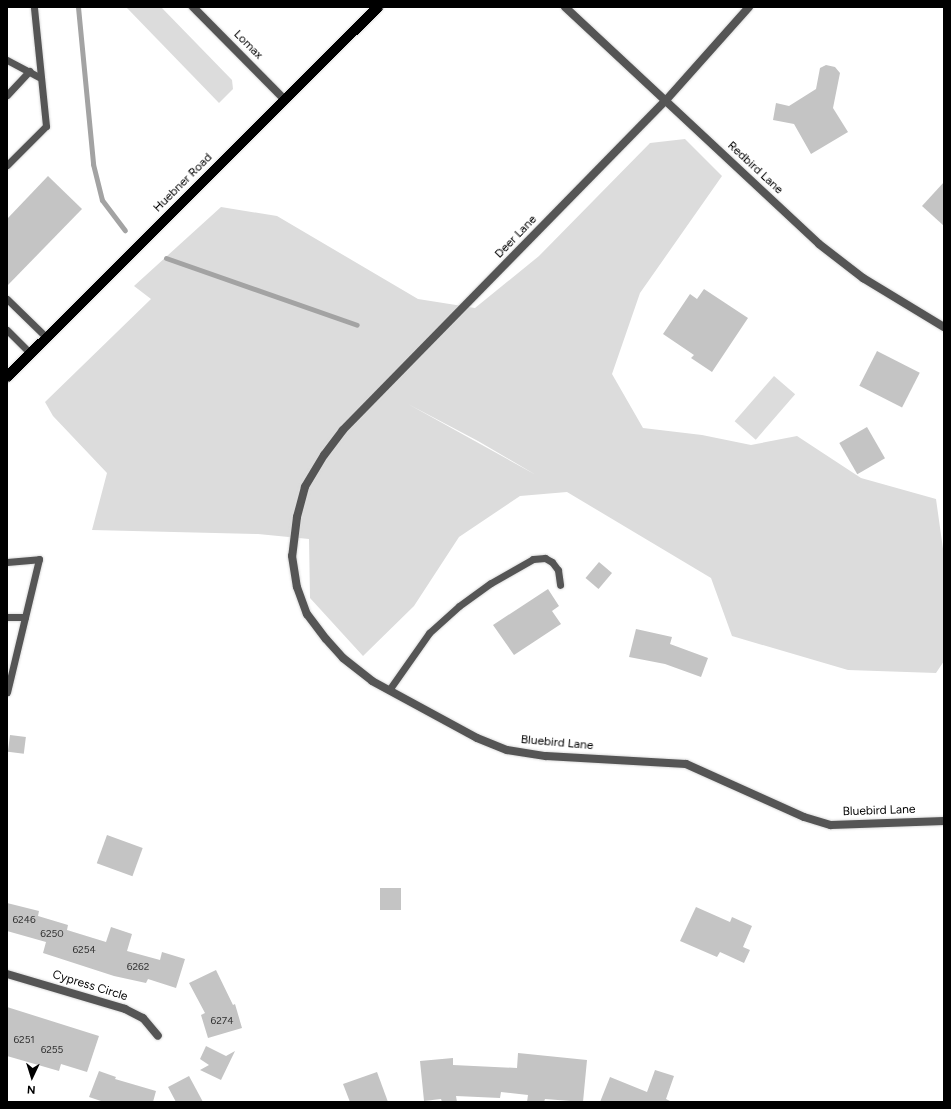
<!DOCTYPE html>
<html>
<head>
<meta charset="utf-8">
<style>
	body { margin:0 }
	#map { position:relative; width:951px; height:1109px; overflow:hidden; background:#fff; font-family:Figtree,sans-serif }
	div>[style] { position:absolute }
	.green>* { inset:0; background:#dcdcdc; transform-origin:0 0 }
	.stream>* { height:5px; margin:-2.5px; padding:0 2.5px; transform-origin:2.5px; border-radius:2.5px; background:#a3a3a3 }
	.building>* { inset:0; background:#c4c4c4; transform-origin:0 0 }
	.roads { filter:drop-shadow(0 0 1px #dbdbdb) drop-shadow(0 0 1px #dbdbdb) }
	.lane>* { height:7px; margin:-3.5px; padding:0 3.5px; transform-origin:3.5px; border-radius:3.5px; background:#555 }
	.street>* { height:8px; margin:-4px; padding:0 4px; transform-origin:4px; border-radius:4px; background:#555 }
	.primary>* { height:10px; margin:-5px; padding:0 5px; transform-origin:5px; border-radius:5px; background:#000 }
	span { translate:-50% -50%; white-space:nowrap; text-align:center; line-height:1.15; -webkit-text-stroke:3px #fff; paint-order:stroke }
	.number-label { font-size:10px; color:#313131 }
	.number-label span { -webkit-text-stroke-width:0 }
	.street-label { font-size:12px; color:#000 }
	.frame { position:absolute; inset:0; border:8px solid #000; pointer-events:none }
	.north { position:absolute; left:12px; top:1057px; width:40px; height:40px; -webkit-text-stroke:3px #fff; paint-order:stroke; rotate:184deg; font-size:11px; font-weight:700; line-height:16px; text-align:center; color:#000 }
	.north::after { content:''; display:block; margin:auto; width:14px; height:18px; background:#000; clip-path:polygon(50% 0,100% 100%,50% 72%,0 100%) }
</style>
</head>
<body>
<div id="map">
	<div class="green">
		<div style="clip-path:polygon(126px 7px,161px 7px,232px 80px,233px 89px,219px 103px)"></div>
		<div style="clip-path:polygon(evenodd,685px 139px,722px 176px,640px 293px,612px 374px,643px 428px,702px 435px,751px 445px,797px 436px,861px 478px,936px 499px,944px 556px,944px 661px,936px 673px,848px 670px,732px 636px,711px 578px,567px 492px,520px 496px,459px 537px,414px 606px,363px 656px,310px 598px,309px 539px,258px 534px,92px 530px,107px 473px,53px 416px,45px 402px,151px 299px,134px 286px,221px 207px,277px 216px,418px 299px,475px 308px,539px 256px,650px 143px,685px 139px,408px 404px,478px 441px,536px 475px,408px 404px)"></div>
		<div style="left:774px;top:376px;width:28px;height:60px;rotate:41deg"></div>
	</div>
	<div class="stream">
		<div style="left:78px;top:7px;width:158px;rotate:84.5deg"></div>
		<div style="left:93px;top:164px;width:37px;rotate:76deg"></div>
		<div style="left:102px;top:200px;width:38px;rotate:53deg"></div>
		<div style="left:166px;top:258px;width:202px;rotate:19.3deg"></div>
	</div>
	<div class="building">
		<div style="clip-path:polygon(826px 65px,835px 67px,840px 73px,833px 108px,848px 132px,811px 154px,794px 124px,773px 120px,776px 103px,789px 106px,816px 89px,820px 68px)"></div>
		<div style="clip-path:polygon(48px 176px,82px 209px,7px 286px,7px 219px)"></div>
		<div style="clip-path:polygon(944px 182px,944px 226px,922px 206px)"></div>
		<div style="clip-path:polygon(704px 289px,748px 318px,712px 372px,691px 358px,694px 355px,663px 334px,690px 294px,697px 299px)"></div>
		<div style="left:877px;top:351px;width:48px;height:39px;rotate:27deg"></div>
		<div style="left:867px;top:427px;width:36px;height:32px;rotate:60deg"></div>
		<div style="left:599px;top:562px;width:17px;height:21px;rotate:40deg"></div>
		<div style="clip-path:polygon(548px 589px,559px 606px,552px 611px,561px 624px,514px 655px,493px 625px)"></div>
		<div style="clip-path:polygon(636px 629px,672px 637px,670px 644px,708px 658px,701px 677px,665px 664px,629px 657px)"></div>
		<div style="left:10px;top:735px;width:16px;height:17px;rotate:7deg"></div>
		<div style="left:107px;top:835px;width:38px;height:30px;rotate:20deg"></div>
		<div style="left:380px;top:888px;width:21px;height:22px"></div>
		<div style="clip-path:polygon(7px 903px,39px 911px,38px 916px,68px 925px,67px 930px,106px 942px,111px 927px,132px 934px,127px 951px,160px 960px,162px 952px,185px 959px,176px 988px,148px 979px,146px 983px,114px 976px,43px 953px,46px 942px,7px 931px)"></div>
		<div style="clip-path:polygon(696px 907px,730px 922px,732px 917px,752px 926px,743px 947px,750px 950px,744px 963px,720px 952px,717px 957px,680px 941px)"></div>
		<div style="clip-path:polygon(216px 970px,233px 1005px,235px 1004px,242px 1028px,208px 1038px,201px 1015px,205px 1013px,189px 983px)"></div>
		<div style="clip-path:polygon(7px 1007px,99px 1036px,87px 1072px,61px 1064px,59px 1071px,7px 1056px)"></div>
		<div style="clip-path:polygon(206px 1046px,226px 1056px,235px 1051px,221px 1080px,200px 1070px,209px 1065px,200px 1059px)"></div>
		<div style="clip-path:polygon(518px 1053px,587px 1060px,583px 1102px,545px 1099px,544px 1102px,527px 1102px,528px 1095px,501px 1092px,500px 1098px,456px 1096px,457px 1102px,442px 1102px,441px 1099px,424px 1101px,420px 1061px,453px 1058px,453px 1065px,517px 1068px)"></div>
		<div style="clip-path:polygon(655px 1070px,674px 1076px,666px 1099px,672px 1102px,600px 1102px,610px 1077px,647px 1092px)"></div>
		<div style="clip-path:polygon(99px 1071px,116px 1077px,115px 1079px,156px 1091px,153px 1102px,104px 1102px,89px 1097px)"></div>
		<div style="clip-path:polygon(377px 1072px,388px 1102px,350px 1102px,343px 1084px)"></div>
		<div style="clip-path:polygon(189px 1076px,203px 1102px,176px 1102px,168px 1087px)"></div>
	</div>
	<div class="roads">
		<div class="lane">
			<div style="left:7px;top:60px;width:38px;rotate:28deg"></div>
			<div style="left:7px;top:95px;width:33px;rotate:-47deg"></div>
			<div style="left:7px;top:165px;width:55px;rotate:-45deg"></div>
			<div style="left:46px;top:126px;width:120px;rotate:-95.8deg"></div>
			<div style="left:7px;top:299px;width:56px;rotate:44.3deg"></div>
			<div style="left:7px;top:330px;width:34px;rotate:45deg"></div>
			<div style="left:7px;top:562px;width:32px;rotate:-5deg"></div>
			<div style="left:39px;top:559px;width:137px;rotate:103.5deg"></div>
			<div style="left:7px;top:617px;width:18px"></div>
			<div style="left:389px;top:690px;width:70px;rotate:-54.9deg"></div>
			<div style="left:429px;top:633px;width:40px;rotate:-42deg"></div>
			<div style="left:459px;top:606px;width:39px;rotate:-36deg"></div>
			<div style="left:491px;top:583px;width:48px;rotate:-29.7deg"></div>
			<div style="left:533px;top:559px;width:12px;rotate:-5deg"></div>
			<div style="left:545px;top:558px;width:8px;rotate:30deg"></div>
			<div style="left:552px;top:562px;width:10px;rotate:53deg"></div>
			<div style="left:558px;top:570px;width:15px;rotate:82deg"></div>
		</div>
		<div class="street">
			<div style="left:193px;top:7px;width:131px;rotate:45.3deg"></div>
			<div style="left:565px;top:7px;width:347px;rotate:43deg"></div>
			<div style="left:819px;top:244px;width:56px;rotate:37.7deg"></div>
			<div style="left:863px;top:278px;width:95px;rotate:31.2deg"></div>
			<div style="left:749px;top:7px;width:125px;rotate:131.7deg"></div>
			<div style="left:666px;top:100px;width:462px;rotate:134.4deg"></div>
			<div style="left:343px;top:430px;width:31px;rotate:127deg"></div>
			<div style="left:324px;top:455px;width:37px;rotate:121deg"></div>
			<div style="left:305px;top:487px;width:31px;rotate:105deg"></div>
			<div style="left:297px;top:517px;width:39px;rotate:97deg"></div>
			<div style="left:292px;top:556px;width:31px;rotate:81deg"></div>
			<div style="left:297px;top:587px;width:29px;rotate:70deg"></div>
			<div style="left:307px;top:614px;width:31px;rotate:53deg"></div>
			<div style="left:326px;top:639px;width:25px;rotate:48deg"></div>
			<div style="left:343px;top:658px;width:37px;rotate:38deg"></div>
			<div style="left:372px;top:681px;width:119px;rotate:28.5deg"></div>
			<div style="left:477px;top:738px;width:32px;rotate:22deg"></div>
			<div style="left:507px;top:750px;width:39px;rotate:9deg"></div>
			<div style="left:546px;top:756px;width:140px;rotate:3.3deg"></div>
			<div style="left:686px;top:764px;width:129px;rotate:24.2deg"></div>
			<div style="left:804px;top:817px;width:28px;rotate:17deg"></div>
			<div style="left:831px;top:825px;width:113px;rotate:-2deg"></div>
			<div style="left:7px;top:974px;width:123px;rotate:16.5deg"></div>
			<div style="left:125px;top:1009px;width:20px;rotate:27deg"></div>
			<div style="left:143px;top:1018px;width:23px;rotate:50deg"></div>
		</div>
		<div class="primary">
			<div style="left:7px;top:377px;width:524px;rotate:-44.92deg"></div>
		</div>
	</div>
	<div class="number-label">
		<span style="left:24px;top:920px">6246</span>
		<span style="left:52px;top:934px">6250</span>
		<span style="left:84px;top:950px">6254</span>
		<span style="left:138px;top:967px">6262</span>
		<span style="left:222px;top:1021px">6274</span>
		<span style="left:24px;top:1040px">6251</span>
		<span style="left:52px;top:1050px">6255</span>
	</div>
	<div class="street-label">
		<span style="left:248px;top:45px;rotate:45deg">Lomax</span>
		<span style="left:755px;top:168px;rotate:43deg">Redbird Lane</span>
		<span style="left:183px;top:183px;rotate:-45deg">Huebner Road</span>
		<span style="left:516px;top:237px;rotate:-46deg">Deer Lane</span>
		<span style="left:557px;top:743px;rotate:5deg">Bluebird Lane</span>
		<span style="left:879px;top:811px;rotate:-2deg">Bluebird Lane</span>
		<span style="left:90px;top:986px;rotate:17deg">Cypress Circle</span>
	</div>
	<div class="frame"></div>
	<div class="north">N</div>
</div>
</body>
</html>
